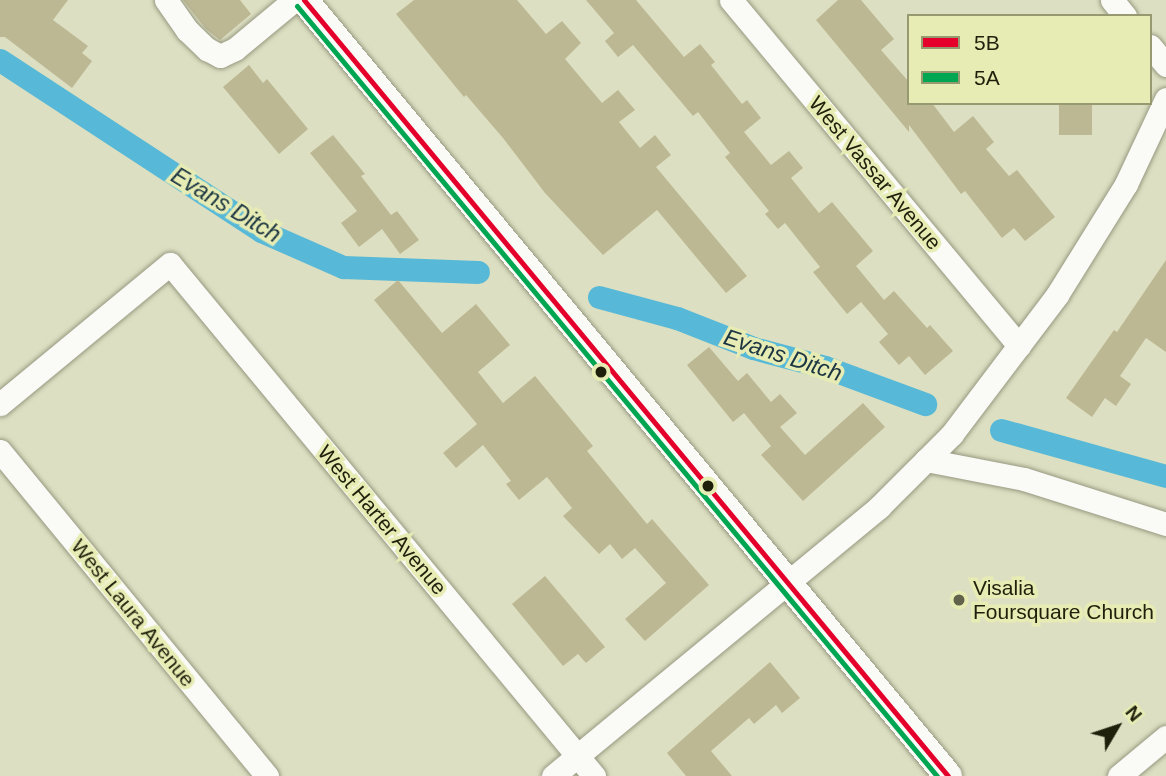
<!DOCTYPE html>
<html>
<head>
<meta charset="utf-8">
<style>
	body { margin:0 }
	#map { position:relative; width:1166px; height:776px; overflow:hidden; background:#dcdfc1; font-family:Arial,sans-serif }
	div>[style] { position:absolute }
	.canal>* { height:23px; margin:-11.5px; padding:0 11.5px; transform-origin:11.5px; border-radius:11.5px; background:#57b9d7 }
	.building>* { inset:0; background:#bdb894; transform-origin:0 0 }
	.roads { filter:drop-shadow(0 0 2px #979981) drop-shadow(0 0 2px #979981) }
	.minor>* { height:23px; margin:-11.5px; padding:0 11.5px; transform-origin:11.5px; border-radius:11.5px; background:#fafaf6 }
	.major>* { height:28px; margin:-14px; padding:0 14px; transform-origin:14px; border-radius:14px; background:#fafaf6 }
	.bus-1>* { height:5px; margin:-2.5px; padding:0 2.5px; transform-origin:2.5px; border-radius:2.5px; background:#e4002b }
	.bus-2>* { height:5px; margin:-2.5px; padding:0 2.5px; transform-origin:2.5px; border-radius:2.5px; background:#00a651 }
	.dots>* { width:19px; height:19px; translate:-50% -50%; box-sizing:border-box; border:4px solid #e7ecb4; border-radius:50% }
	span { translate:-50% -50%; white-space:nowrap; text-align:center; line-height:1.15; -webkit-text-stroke:7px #e7ecb4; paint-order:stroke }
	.street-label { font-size:21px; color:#1f200b }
	.poi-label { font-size:21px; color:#1f200b }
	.left { translate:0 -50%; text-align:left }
	.water-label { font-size:23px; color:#1b3542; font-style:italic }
	.legend { position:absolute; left:907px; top:14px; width:245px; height:91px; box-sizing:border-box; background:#e7ecb4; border:2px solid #979a70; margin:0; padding:9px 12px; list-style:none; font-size:21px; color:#1f200b }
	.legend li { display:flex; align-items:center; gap:14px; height:35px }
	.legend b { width:35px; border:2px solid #979a70 }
	.north { position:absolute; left:1082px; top:692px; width:70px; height:70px; -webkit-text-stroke:5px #e7ecb4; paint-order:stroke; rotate:51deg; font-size:19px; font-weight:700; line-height:28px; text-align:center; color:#1f200b }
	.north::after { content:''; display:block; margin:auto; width:24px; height:32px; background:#1f200b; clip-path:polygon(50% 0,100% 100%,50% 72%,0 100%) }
</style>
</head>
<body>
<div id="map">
	<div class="canal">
		<div style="left:0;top:60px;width:312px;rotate:33.2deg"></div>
		<div style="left:261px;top:231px;width:90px;rotate:23.7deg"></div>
		<div style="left:343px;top:267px;width:135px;rotate:2.1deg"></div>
		<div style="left:599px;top:297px;width:81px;rotate:15.1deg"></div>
		<div style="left:677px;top:318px;width:82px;rotate:21.5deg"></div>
		<div style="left:753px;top:348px;width:74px;rotate:14.8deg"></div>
		<div style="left:825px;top:367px;width:107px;rotate:20.3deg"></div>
		<div style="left:1001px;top:430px;width:171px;rotate:15.6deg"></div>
	</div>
	<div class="building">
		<div style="clip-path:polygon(0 0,68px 0,53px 20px,88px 46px,82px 53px,92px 61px,72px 88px,5px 37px,0 37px)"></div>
		<div style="clip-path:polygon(183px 0,240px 0,251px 14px,220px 40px,206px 29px)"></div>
		<div style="clip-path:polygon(414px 0,517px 0,546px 34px,562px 21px,581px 43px,565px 59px,602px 103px,618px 90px,635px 110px,619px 122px,640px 148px,655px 135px,671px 155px,656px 167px,747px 276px,726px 293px,657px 210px,603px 255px,545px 193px,503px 138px,466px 95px,464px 97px,396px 14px)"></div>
		<div style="clip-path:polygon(586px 0,636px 0,684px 57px,700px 44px,715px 62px,711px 65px,742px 104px,747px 100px,761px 118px,744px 132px,771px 165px,789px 151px,803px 168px,791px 178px,819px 213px,832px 202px,873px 251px,856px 266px,884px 300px,894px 291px,927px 328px,930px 325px,953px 351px,925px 375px,909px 356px,899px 365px,879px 342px,888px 334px,861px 302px,847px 314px,813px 272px,820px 267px,785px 223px,778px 229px,765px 214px,769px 211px,725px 157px,730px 153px,698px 112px,693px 116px,633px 45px,618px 57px,605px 41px,614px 33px)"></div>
		<div style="clip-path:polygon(838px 0,861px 0,894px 39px,881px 50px,909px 82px,909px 103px,932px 103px,954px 132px,973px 116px,994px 142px,986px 149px,1009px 176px,1017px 170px,1055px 217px,1025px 241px,1014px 228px,1002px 238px,965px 191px,961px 194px,909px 125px,909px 132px,816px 20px)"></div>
		<div style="clip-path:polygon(249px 65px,263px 83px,267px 79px,308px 129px,279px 154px,223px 87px)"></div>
		<div style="left:1059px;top:103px;width:33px;height:32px"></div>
		<div style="clip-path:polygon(333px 135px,365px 174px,361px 176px,391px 215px,397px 211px,419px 240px,400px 254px,382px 229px,359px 247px,341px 223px,357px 211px,310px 153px)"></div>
		<div style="clip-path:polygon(1166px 260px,1166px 352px,1146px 338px,1120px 376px,1131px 384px,1116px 406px,1105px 398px,1092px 417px,1066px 398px,1114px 330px,1117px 332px)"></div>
		<div style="clip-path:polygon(398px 280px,442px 333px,476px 304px,510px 345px,478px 372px,503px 403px,535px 376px,593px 446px,587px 451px,647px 524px,652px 519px,709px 585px,645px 641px,625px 619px,666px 583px,635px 548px,622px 559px,610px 544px,599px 554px,563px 516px,572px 508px,547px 477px,519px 500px,506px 484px,511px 481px,483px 445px,456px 468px,443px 453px,477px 424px,374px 300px)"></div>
		<div style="clip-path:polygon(709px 347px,738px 381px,747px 373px,771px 402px,780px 394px,797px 413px,780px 427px,805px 455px,863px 403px,885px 427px,803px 501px,761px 455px,771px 446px,744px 413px,733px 422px,687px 365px)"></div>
		<div style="clip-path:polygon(545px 576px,605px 647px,586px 663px,578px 654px,563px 666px,512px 604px)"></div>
		<div style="clip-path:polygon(770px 662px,800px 698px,782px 713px,776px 705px,754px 724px,749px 718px,711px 751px,732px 776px,686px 776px,667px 753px)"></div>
	</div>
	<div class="roads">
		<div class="minor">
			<div style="left:166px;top:0;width:37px;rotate:55deg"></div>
			<div style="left:187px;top:30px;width:28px;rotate:44deg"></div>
			<div style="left:207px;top:49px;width:15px;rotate:28deg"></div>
			<div style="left:220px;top:56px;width:17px;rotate:-25deg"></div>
			<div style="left:235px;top:49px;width:77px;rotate:-39.7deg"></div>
			<div style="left:731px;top:0;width:450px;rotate:50.2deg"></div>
			<div style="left:1112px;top:0;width:21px;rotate:51deg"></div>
			<div style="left:1150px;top:46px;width:25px;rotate:50deg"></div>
			<div style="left:0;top:404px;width:220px;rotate:-39.5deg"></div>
			<div style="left:170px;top:264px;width:665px;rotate:50.37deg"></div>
			<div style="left:0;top:451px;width:421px;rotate:50.6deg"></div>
			<div style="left:926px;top:460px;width:100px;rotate:11deg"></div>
			<div style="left:1024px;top:479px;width:149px;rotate:17.6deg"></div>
			<div style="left:553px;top:776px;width:423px;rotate:-39.5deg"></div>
			<div style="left:879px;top:507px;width:103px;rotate:-45deg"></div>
			<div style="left:952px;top:434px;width:174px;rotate:-52.9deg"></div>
			<div style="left:1057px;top:295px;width:131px;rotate:-58.1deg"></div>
			<div style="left:1126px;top:184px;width:94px;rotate:-64.8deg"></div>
			<div style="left:1119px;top:776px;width:61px;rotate:-39.7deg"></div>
		</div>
		<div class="major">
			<div style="left:304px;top:0;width:1008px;rotate:50.31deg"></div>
		</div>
	</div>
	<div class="bus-1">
		<div style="left:304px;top:0;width:1008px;rotate:50.31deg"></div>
	</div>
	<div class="bus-2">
		<div style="left:297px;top:6px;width:1001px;rotate:50.27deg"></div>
	</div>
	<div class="dots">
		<div style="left:601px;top:372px;background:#1f200b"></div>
		<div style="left:708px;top:486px;background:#1f200b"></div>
		<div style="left:959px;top:600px;background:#61634b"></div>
	</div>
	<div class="street-label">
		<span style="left:875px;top:173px;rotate:50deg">West Vassar Avenue</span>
		<span style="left:382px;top:520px;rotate:50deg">West Harter Avenue</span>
		<span style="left:133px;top:613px;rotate:51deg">West Laura Avenue</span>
	</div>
	<div class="poi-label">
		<span class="left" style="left:973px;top:600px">Visalia<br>Foursquare Church</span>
	</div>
	<div class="water-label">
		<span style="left:226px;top:205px;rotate:31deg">Evans Ditch</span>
		<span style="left:783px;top:355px;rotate:18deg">Evans Ditch</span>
	</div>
	<ul class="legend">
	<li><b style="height:9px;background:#e4002b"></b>5B</li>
	<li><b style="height:9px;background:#00a651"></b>5A</li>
	</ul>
	<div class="north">N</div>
</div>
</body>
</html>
